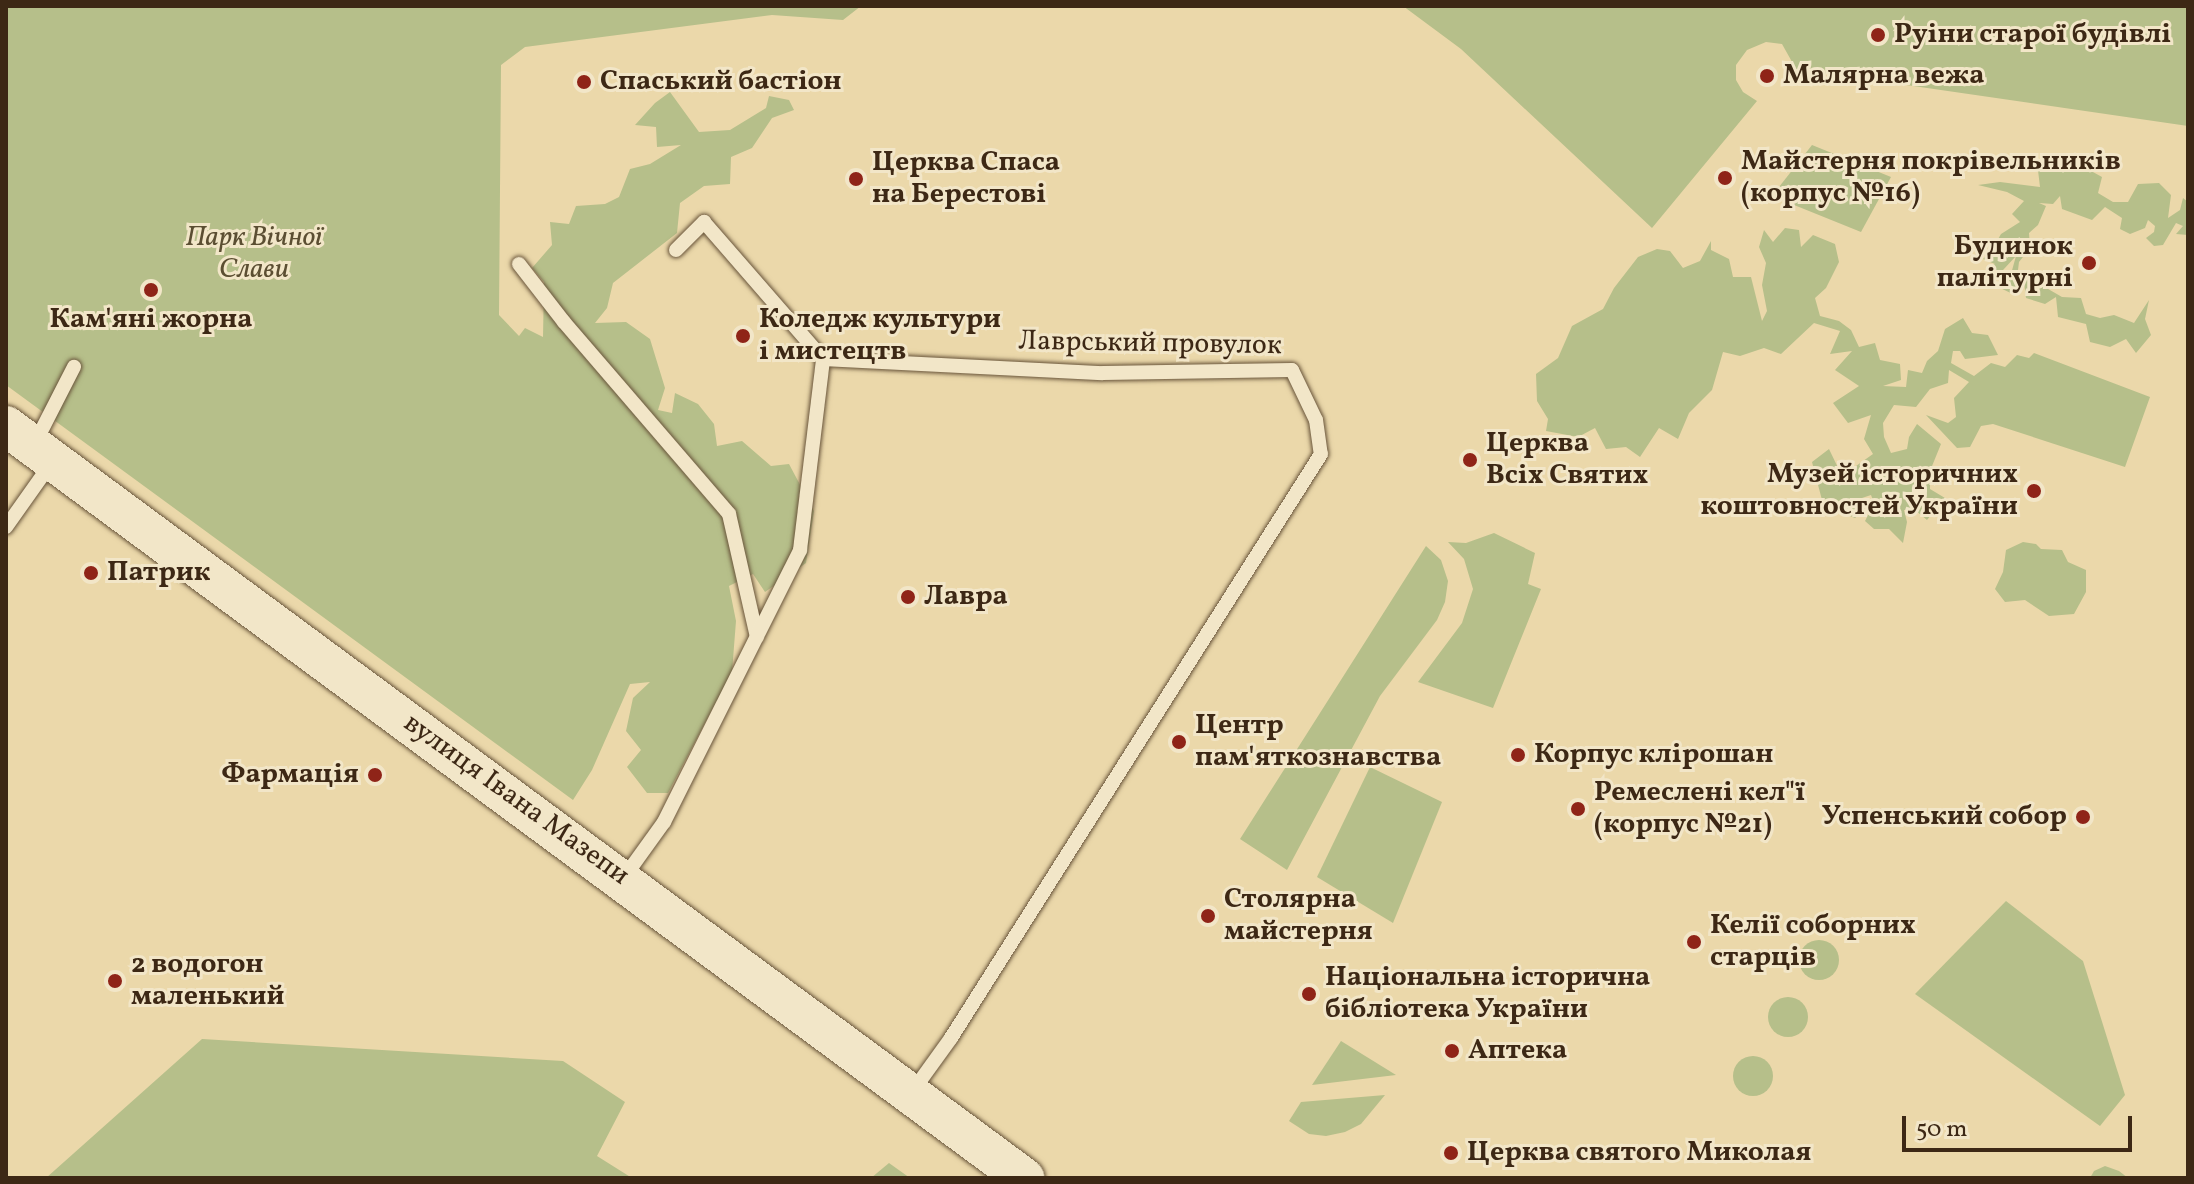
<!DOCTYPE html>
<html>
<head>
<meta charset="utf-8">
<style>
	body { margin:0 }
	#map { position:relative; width:2194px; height:1184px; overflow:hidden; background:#ebd8aa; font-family:Vollkorn,serif }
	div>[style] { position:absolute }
	.green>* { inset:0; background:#b6bf8a }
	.round { border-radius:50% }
	.roads { filter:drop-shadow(0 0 2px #68543a) drop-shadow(0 0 2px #68543a) }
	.service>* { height:14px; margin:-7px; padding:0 7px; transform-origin:7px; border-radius:7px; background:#f2e6c8 }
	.secondary>* { height:40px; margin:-20px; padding:0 20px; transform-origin:20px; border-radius:20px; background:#f2e6c8 }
	.dots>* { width:22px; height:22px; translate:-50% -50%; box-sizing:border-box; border:4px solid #f2e6c8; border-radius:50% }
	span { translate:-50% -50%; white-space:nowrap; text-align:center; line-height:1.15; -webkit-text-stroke:6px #f2e6c8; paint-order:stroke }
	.poi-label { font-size:28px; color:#3d2815; font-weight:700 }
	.left { translate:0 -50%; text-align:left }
	.right { translate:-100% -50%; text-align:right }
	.park-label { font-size:28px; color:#5b4e32; font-style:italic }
	.street-label { font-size:28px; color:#3d2815 }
	.frame { position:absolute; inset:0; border:8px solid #3d2815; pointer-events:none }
	.scale { position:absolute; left:1902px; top:1116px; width:230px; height:36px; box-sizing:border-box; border:4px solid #3d2815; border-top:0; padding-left:10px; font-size:24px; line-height:28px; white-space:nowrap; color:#3d2815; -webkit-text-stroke:6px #f2e6c8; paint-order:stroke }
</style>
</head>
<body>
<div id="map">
	<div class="green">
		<div style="clip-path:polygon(6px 6px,861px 6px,843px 20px,772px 15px,525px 47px,501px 65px,499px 315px,519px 336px,525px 328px,543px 337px,544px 282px,532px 268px,552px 245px,550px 222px,569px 224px,576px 206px,605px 204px,619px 197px,630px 169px,650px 164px,681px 145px,657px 147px,656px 127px,635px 125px,655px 103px,670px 92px,699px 132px,730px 130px,766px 108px,769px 96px,789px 100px,794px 110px,772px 118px,752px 148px,731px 157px,730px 184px,704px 186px,680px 203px,677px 233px,613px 283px,607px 308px,595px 323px,626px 322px,650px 339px,665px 388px,658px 410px,672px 413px,675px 393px,698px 404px,714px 424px,717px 446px,742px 441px,771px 466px,789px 464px,814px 511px,806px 563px,765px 592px,753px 574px,729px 586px,736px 621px,732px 672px,668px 793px,647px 793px,627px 767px,641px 750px,626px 731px,633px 698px,650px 682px,630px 684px,592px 770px,573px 800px,6px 385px)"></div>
		<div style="clip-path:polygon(1403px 6px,2188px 6px,2188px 126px,1796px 69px,1782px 44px,1766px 42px,1747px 50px,1736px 65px,1736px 80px,1743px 92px,1757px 101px,1652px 228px,1461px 49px)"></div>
		<div style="clip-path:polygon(1812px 145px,1891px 177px,1861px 232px,1772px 196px)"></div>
		<div style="clip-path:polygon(2037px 162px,2061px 170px,2082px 166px,2102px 177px,2098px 193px,2113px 202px,2128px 202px,2138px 184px,2159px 183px,2171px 195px,2168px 218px,2180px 210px,2183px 198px,2188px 202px,2188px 235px,2176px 234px,2183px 226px,2176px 223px,2163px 245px,2154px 246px,2146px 238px,2154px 232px,2155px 226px,2148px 220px,2145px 228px,2130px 234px,2120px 229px,2122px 218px,2105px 207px,2092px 220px,2062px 209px,2060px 196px,2053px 204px,2039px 203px,2046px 206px,2038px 225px,2029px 233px,2030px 248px,2019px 262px,2017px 278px,2036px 282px,2062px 297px,2081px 298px,2086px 314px,2100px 318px,2114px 315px,2134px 323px,2149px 300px,2145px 319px,2151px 335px,2136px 353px,2126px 339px,2110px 347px,2090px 342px,2086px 324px,2058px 317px,2056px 297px,2045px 304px,2026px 298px,2024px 282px,2015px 295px,1998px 287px,2011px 274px,2016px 256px,1991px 283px,1979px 274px,1995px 264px,1983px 259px,1994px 248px,2005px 252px,2013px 246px,1997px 241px,2001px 234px,2020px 222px,2012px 214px,2024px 201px,2007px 192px,1978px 185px,2000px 182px,2040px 187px)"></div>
		<div style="clip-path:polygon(1785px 228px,1799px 230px,1801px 247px,1813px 235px,1835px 244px,1839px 262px,1826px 288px,1815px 298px,1820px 316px,1839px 321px,1851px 330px,1859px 347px,1875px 343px,1880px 360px,1900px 364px,1901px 380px,1883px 386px,1906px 387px,1908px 370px,1922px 373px,1927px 361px,1938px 351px,1945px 329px,1963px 318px,1972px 333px,1988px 335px,1998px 355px,1965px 359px,1960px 351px,1953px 351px,1951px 363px,1974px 376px,1991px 363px,2005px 367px,2017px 355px,2029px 358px,2034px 353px,2150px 397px,2125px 467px,1993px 424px,1981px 426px,1970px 447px,1957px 448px,1926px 415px,1948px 423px,1956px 417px,1954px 398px,1969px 382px,1949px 370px,1948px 383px,1930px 389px,1916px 407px,1894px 405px,1883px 423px,1884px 437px,1891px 453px,1907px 449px,1909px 437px,1917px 424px,1941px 444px,1930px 471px,1930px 489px,1945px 498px,1927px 520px,1915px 510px,1904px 510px,1907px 522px,1903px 543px,1889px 529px,1874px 529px,1865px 521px,1874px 503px,1871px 495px,1862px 498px,1865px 510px,1855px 518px,1830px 508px,1822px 500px,1812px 462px,1829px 449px,1842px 476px,1873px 454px,1864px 439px,1871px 415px,1848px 423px,1833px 403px,1859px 386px,1835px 370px,1852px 351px,1830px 354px,1840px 331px,1814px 323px,1781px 354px,1764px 348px,1740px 356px,1723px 352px,1712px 390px,1689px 413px,1678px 439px,1659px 428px,1640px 457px,1626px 447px,1606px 449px,1595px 428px,1578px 437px,1546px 431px,1548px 419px,1537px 401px,1536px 374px,1558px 358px,1572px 326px,1603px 309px,1614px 288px,1638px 257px,1657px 249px,1670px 251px,1683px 268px,1700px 261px,1711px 241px,1711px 250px,1729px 259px,1733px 277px,1751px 277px,1762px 321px,1767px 311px,1762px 285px,1766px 263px,1759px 247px,1764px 230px,1773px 242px)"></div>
		<div style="clip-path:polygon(1494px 533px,1535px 553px,1528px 584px,1541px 589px,1493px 708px,1418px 682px,1462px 623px,1473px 589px,1464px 559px,1448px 542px,1466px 543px)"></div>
		<div style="clip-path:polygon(2023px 542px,2036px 544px,2041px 549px,2062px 550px,2068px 562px,2086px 570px,2086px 592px,2074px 614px,2049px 616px,2025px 600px,2005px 602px,1995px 589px,2003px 572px,2006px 550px)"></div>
		<div style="clip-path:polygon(1426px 546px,1441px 560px,1448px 581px,1445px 602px,1437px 620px,1380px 696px,1287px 870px,1240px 839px)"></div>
		<div style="clip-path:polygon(1370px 767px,1442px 802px,1393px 923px,1317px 877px)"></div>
		<div style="clip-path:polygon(2006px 901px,2083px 961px,2125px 1095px,2100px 1126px,1915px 994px)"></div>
		<div class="round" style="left:1799px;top:940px;width:40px;height:40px"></div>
		<div class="round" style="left:1768px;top:997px;width:40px;height:40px"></div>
		<div style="clip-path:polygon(202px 1039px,563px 1061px,625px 1102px,597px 1156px,632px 1178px,46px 1178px)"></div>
		<div style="clip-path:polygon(1341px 1041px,1396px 1075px,1312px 1085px)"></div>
		<div class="round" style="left:1733px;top:1056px;width:40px;height:40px"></div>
		<div style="clip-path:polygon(1385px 1095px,1361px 1124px,1345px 1132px,1326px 1136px,1309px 1134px,1289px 1121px,1301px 1102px)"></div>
		<div style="clip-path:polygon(889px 1163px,910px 1178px,871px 1178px)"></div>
		<div style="clip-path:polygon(2105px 1166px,2119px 1171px,2128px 1178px,2090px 1178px,2094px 1171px)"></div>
	</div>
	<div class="roads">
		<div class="service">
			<div style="left:676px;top:250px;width:40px;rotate:-45deg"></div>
			<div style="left:704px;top:222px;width:181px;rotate:49deg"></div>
			<div style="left:519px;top:264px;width:73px;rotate:52.2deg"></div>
			<div style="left:564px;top:322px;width:253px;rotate:49.3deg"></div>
			<div style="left:729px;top:514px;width:126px;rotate:77.2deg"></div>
			<div style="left:823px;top:359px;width:280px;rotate:2.9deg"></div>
			<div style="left:1103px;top:373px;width:189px;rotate:-0.9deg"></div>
			<div style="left:1292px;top:370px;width:55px;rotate:64.4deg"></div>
			<div style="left:1316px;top:420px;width:34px;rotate:82deg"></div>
			<div style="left:1321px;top:454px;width:691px;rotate:122.36deg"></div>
			<div style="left:951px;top:1038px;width:67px;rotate:125.8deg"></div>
			<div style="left:34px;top:445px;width:88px;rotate:-62.9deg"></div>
			<div style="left:6px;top:527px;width:80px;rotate:-54.7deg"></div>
			<div style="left:623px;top:879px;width:70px;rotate:-54.3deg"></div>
			<div style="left:664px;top:822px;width:304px;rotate:-63.4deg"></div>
			<div style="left:800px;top:550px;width:192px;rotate:-83.1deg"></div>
		</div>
		<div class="secondary">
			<div style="left:6px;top:426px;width:1266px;rotate:36.45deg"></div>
		</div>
	</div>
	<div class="dots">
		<div style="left:1878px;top:35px;background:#8f2418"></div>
		<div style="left:1767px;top:76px;background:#8f2418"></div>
		<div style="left:584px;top:82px;background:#8f2418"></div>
		<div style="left:1725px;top:178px;background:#8f2418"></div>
		<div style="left:856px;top:179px;background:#8f2418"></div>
		<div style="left:2089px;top:263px;background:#8f2418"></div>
		<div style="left:151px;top:290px;background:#8f2418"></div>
		<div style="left:743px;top:336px;background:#8f2418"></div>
		<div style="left:1470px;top:460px;background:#8f2418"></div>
		<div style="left:2034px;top:491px;background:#8f2418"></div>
		<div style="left:91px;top:573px;background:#8f2418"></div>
		<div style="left:908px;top:597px;background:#8f2418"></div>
		<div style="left:1179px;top:742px;background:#8f2418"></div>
		<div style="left:1518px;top:755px;background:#8f2418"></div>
		<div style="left:375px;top:775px;background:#8f2418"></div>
		<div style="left:1578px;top:809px;background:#8f2418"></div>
		<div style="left:2083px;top:817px;background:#8f2418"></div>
		<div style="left:1208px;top:916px;background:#8f2418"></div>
		<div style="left:1694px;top:942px;background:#8f2418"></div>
		<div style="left:115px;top:981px;background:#8f2418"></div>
		<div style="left:1309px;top:994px;background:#8f2418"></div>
		<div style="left:1452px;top:1051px;background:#8f2418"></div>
		<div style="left:1451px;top:1153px;background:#8f2418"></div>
	</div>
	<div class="poi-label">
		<span class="left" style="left:1894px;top:35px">Руіни старої будівлі</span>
		<span class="left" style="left:1783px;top:76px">Малярна вежа</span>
		<span class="left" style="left:600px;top:82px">Спаський бастіон</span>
		<span class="left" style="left:1741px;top:178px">Майстерня покрівельників<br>(корпус №16)</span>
		<span class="left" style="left:872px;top:179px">Церква Спаса<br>на Берестові</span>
		<span class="right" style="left:2073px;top:263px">Будинок<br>палітурні</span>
		<span style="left:151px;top:320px">Кам'яні жорна</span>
		<span class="left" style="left:759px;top:336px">Коледж культури<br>і мистецтв</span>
		<span class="left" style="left:1486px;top:460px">Церква<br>Всіх Святих</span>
		<span class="right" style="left:2018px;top:491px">Музей історичних<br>коштовностей України</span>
		<span class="left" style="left:107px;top:573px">Патрик</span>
		<span class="left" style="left:924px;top:597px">Лавра</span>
		<span class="left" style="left:1195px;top:742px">Центр<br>пам'яткознавства</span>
		<span class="left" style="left:1534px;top:755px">Корпус клірошан</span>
		<span class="right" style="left:359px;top:775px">Фармація</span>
		<span class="left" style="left:1594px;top:809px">Ремеслені кел"ї<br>(корпус №21)</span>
		<span class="right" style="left:2067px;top:817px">Успенський собор</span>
		<span class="left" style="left:1224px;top:916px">Столярна<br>майстерня</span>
		<span class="left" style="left:1710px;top:942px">Келії соборних<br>старців</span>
		<span class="left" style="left:131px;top:981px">2 водогон<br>маленький</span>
		<span class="left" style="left:1325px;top:994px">Національна історична<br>бібліотека України</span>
		<span class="left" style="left:1468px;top:1051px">Аптека</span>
		<span class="left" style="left:1467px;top:1153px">Церква святого Миколая</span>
	</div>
	<div class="park-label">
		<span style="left:254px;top:254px">Парк Вічної<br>Слави</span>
	</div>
	<div class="street-label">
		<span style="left:1150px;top:344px;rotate:1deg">Лаврський провулок</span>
		<span style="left:516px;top:800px;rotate:36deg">вулиця Івана Мазепи</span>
	</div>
	<div class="frame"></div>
	<div class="scale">50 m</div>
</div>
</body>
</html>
